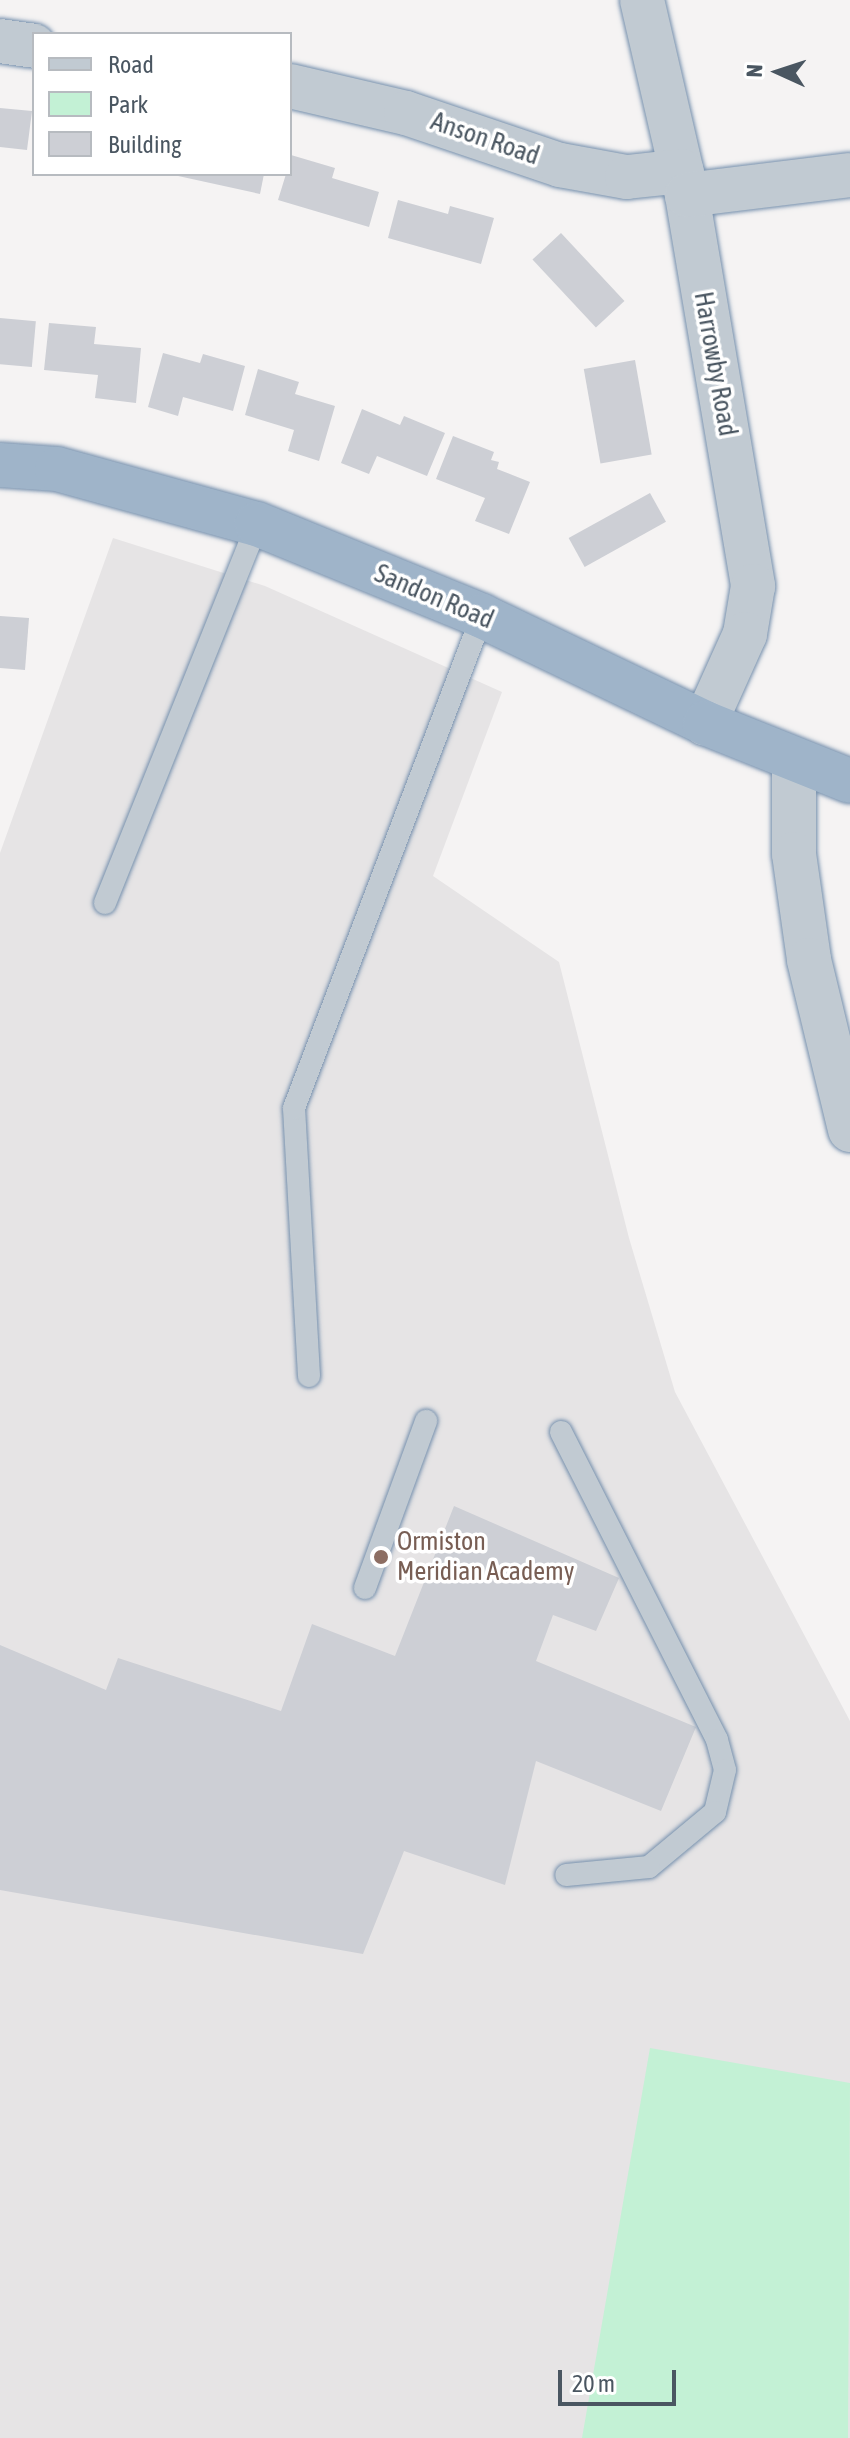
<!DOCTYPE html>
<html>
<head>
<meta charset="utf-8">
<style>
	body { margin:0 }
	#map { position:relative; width:850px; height:2438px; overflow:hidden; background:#f5f3f3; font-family:"Asap Condensed",sans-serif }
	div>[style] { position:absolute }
	.education>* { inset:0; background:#e6e4e5 }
	.green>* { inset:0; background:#c3f1d5 }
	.building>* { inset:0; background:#cdcfd5; transform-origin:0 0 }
	.roads { filter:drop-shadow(0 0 2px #7690ad) drop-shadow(0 0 2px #7690ad) }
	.service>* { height:22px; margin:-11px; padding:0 11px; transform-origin:11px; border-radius:11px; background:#c1cad2 }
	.minor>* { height:44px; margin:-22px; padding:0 22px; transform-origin:22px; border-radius:22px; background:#c1cad2 }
	.trunk>* { height:44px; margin:-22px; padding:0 22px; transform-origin:22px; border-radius:22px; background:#9fb4c9 }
	.dots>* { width:22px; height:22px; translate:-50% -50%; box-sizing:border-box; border:4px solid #fff; border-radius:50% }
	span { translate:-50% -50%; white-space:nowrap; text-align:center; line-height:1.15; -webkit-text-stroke:7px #fff; paint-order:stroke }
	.street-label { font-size:26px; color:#4a5661 }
	.education-label { font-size:26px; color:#785e54 }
	.left { translate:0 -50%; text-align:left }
	.legend { position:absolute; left:32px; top:32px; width:260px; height:144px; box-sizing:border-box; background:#fff; border:2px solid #b7bbc0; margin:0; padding:10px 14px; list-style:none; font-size:24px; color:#4a5661 }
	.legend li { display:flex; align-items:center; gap:16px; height:40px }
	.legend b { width:40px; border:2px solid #b7bbc0 }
	.north { position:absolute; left:738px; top:32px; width:80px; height:80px; -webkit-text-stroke:6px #fff; paint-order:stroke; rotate:273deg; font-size:22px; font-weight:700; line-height:32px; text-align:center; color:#4a5661 }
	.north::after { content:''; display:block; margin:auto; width:28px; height:36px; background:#4a5661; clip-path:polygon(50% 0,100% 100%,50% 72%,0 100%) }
	.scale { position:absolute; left:558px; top:2370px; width:118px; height:36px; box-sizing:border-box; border:4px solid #4a5661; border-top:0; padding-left:10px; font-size:24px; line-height:28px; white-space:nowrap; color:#4a5661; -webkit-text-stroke:6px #fff; paint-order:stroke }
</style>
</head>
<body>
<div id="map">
	<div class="education">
		<div style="clip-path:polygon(113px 538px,265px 586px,502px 692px,433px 876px,559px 962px,629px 1238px,675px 1392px,850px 1721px,850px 2438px,0 2438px,0 853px)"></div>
	</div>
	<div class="green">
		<div style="clip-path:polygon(650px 2048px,850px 2083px,848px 2438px,582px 2438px)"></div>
	</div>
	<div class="building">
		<div style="clip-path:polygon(0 108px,32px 111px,27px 150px,0 147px)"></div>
		<div style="clip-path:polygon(291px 155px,335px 168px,332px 178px,379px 192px,369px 227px,278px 200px,286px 174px,290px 174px)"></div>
		<div style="clip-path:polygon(169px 174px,264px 174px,260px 194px)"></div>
		<div style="clip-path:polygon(398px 200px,448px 214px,450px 206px,494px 218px,481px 264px,388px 238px)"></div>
		<div style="left:561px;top:233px;width:93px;height:39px;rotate:47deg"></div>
		<div style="left:0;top:318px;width:36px;height:46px;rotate:5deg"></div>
		<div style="clip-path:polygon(49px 323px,96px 327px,94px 344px,141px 348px,136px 403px,95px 398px,98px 375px,44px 370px)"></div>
		<div style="clip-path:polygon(163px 353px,200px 363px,203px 354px,245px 366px,233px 411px,183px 397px,178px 416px,148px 407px)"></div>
		<div style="left:635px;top:360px;width:96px;height:52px;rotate:80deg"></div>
		<div style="clip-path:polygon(258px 369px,299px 382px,295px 394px,335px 406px,319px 461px,288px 451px,294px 430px,245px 415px)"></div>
		<div style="clip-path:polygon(362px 409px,400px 425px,404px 416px,445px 433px,427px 476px,377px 456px,369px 474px,341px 463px)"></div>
		<div style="clip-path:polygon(453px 436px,494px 452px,491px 460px,499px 462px,497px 469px,530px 482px,509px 534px,475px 521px,485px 498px,436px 479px)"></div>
		<div style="left:650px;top:493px;width:33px;height:93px;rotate:61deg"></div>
		<div style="clip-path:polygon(0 616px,29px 618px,25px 670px,0 668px)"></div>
		<div style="clip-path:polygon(454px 1506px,619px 1578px,596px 1631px,553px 1615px,536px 1661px,696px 1727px,661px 1811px,536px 1761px,505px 1885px,404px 1851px,363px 1954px,0 1890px,0 1645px,106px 1690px,118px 1658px,281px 1711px,312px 1624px,395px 1656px)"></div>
	</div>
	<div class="roads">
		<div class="service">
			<div style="left:105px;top:903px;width:408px;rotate:-68.1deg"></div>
			<div style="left:309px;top:1376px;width:268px;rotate:-93.2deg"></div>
			<div style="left:294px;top:1108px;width:527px;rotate:-69.09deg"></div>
			<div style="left:561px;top:1432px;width:345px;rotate:63.1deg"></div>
			<div style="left:717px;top:1740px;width:31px;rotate:75deg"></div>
			<div style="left:725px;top:1770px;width:43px;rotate:103.4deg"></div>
			<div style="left:715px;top:1812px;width:86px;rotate:140.2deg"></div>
			<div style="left:649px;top:1867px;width:83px;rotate:174.5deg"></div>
			<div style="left:365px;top:1588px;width:178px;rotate:-69.9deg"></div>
		</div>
		<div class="minor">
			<div style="left:642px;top:0;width:200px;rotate:77deg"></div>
			<div style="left:687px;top:195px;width:397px;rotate:80.4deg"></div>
			<div style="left:753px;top:586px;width:49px;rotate:99.5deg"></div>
			<div style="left:745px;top:634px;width:98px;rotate:114.2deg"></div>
			<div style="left:0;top:41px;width:34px;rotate:8deg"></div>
			<div style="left:290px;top:86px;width:119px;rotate:13.1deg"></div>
			<div style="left:406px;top:113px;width:163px;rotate:18.7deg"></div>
			<div style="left:560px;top:165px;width:68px;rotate:10.2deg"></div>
			<div style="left:627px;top:177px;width:55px;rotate:-6.2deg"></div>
			<div style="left:687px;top:195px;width:164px;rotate:-7deg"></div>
			<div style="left:794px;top:762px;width:92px;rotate:90deg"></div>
			<div style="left:794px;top:854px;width:107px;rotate:81.9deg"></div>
			<div style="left:809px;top:960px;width:175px;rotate:76.4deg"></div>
		</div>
		<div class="trunk">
			<div style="left:0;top:465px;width:57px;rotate:4deg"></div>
			<div style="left:57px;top:469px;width:207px;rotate:15.4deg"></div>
			<div style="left:257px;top:524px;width:243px;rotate:22.2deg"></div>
			<div style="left:482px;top:616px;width:247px;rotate:25.6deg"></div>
			<div style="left:705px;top:723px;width:156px;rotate:21.8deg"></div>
		</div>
	</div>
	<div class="dots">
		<div style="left:381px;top:1557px;background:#8d6e63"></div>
	</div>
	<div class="street-label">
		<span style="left:485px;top:139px;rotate:19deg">Anson Road</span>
		<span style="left:715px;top:364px;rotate:80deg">Harrowby Road</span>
		<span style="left:434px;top:597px;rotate:23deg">Sandon Road</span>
	</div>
	<div class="education-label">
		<span class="left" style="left:397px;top:1557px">Ormiston<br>Meridian Academy</span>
	</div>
	<ul class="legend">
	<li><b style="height:10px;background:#c1cad2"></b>Road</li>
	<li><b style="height:22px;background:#c3f1d5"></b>Park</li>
	<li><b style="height:22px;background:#cdcfd5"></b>Building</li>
	</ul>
	<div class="north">N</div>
	<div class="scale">20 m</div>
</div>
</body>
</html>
